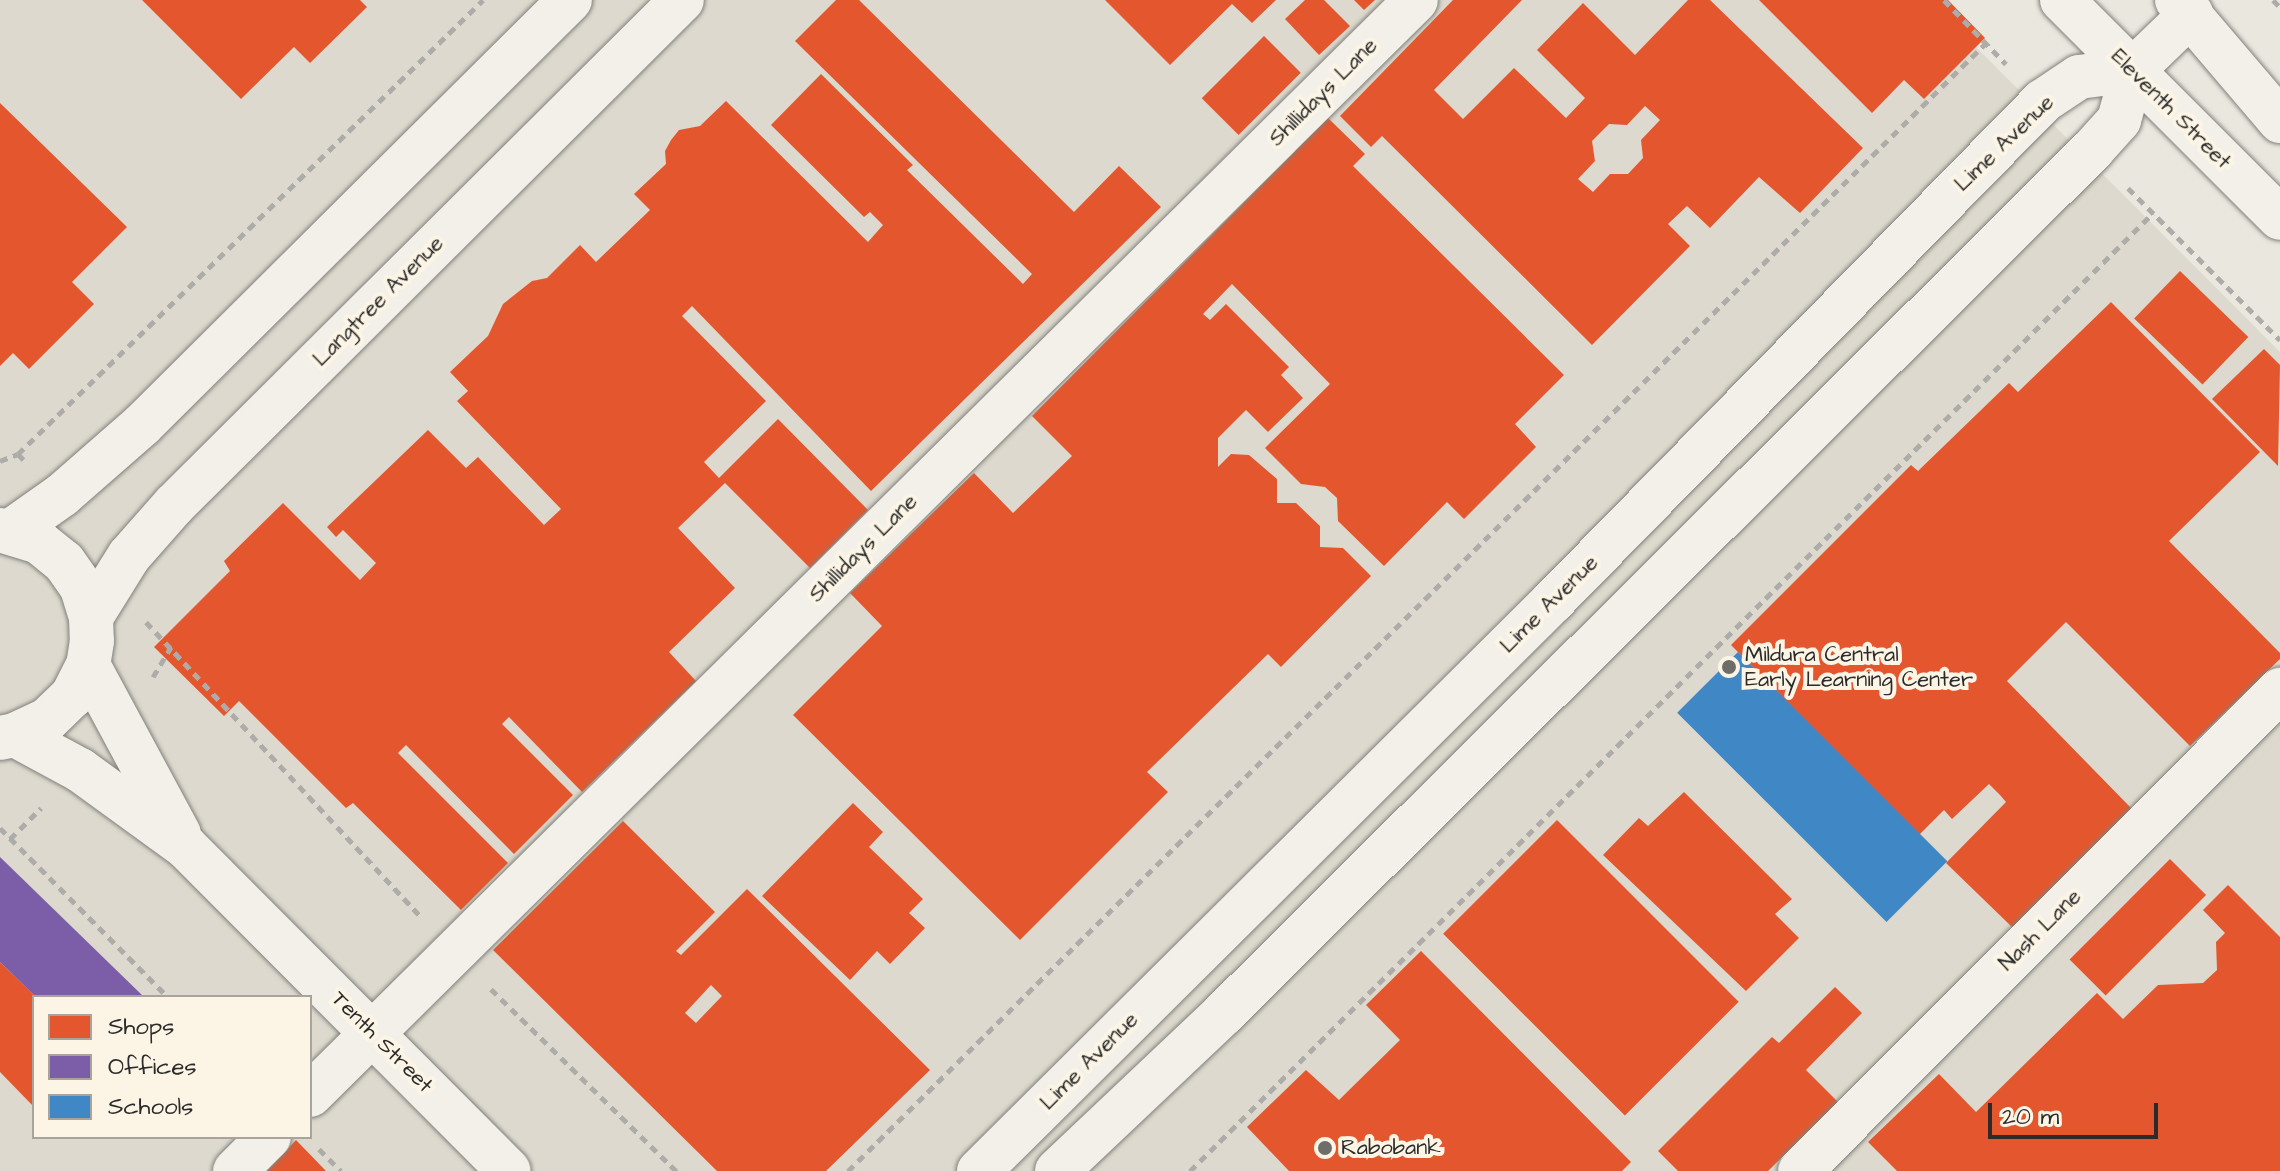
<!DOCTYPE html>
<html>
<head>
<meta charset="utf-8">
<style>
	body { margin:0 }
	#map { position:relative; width:2280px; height:1171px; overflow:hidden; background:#eae7df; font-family:"Architects Daughter",sans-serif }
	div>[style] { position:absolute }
	.built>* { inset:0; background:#ddd9ce }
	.shops>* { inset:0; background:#e4572e; transform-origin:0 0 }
	.offices>* { inset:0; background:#7b5ea7 }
	.schools>* { inset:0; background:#3f88c5; transform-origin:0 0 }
	.path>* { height:5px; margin-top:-2.5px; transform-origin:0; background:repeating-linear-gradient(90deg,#aeaca9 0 8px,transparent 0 14px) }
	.roads { filter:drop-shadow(0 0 2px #81807c) drop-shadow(0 0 2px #81807c) }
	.minor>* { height:44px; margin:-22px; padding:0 22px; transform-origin:22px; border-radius:22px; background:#f3f0ea }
	.major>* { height:44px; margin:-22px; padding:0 22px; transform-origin:22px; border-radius:22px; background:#f3f0ea }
	.dots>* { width:22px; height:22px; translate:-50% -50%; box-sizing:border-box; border:4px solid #fcf5e5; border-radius:50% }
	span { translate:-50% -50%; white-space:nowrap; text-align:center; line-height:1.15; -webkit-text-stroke:8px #fcf5e5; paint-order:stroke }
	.street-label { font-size:22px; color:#2b2b2b }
	.poi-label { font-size:22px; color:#2b2b2b }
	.left { translate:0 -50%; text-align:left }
	.legend { position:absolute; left:32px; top:995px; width:280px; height:144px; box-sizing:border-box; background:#fcf5e5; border:2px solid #a8a49b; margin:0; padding:10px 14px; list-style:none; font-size:24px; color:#2b2b2b }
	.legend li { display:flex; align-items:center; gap:16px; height:40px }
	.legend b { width:40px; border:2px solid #a8a49b }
	.scale { position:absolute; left:1988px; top:1103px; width:170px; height:36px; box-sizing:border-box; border:4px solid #2b2b2b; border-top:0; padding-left:10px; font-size:24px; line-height:28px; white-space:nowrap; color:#2b2b2b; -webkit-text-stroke:6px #fcf5e5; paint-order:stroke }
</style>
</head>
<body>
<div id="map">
	<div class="built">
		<div style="clip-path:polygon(evenodd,0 0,1929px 0,2280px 352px,2280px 1171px,0 1171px,0 0,34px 997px,310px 997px,310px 1137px,34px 1137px,34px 997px)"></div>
	</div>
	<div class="shops">
		<div style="clip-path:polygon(142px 0,360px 0,367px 7px,310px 63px,294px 47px,241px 99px)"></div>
		<div style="clip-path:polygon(836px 0,859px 0,1074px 212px,1119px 166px,1161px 207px,871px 491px,692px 306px,682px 316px,766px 401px,704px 462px,719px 478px,778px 419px,868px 510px,810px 568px,725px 483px,678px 528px,735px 588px,669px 652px,696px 681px,582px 792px,509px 717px,502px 724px,573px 795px,514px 854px,406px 745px,398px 753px,508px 863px,461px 910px,353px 803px,346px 808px,239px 701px,224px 716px,154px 647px,230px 571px,224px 561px,283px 503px,360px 580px,376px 563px,343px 530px,336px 537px,327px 527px,428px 430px,466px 468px,478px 457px,544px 525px,561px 509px,457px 401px,468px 391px,450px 372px,488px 336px,503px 304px,532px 281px,547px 278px,580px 245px,596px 262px,650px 210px,634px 194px,666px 164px,665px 151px,671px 140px,679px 130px,700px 126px,726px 101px,868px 242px,883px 225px,870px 212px,864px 217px,771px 125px,821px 74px,913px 165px,907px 170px,1023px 284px,1032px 274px,795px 41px)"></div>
		<div style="clip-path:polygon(1105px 0,1276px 0,1252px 23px,1232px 4px,1170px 65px)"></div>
		<div style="clip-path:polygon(1305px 0,1324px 0,1350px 26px,1319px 55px,1285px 19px)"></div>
		<div style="clip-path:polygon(1354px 0,1375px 0,1364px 10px)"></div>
		<div style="clip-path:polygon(evenodd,1453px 0,1522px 0,1434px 90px,1463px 119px,1514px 68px,1566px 118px,1585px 98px,1537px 50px,1583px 3px,1635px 55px,1688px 0,1710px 0,1863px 148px,1800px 213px,1759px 177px,1710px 228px,1687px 206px,1668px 224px,1690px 246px,1592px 345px,1382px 136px,1371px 147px,1340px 116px,1453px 0,1645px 106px,1660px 120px,1641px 140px,1643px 158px,1628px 174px,1610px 174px,1593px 192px,1578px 179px,1595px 161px,1592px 141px,1609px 124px,1627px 125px,1645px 106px)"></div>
		<div style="clip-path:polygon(1759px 0,1948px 0,1985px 38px,1924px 99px,1904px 80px,1872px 113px)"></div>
		<div style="left:1264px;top:36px;width:52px;height:88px;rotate:45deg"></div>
		<div style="clip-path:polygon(0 103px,127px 227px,72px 282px,94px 304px,29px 369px,13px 353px,0 366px)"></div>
		<div style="clip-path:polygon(1328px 118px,1365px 154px,1353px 166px,1564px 375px,1515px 424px,1536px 447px,1464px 519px,1447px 502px,1384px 566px,1338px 521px,1337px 498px,1325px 487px,1301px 484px,1265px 448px,1330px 384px,1232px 284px,1203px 314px,1210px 320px,1226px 304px,1289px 367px,1281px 375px,1303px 398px,1268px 432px,1246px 410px,1218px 438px,1218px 467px,1231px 454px,1249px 455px,1277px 479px,1277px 503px,1296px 503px,1320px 526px,1320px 547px,1343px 548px,1371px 576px,1281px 667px,1268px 654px,1147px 772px,1168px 792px,1020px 940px,793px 715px,882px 626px,850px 593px,974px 473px,1013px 513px,1072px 456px,1032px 416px)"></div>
		<div style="left:2180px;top:271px;width:95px;height:66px;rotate:44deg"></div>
		<div style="clip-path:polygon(2111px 302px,2260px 452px,2169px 541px,2280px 653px,2280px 659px,2190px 746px,2066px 622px,2007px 681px,2132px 809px,2013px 928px,1946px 863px,2006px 802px,2000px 795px,1989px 784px,1952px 819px,1944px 810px,1919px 835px,1731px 645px,1911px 465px,1918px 471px,2009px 383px,2018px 392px)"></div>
		<div style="clip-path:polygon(2264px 349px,2280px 365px,2278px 466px,2212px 399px)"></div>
		<div style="clip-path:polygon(1684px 792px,1792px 899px,1775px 914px,1799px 938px,1746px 991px,1603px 855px,1639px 818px,1648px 826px)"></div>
		<div style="clip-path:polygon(853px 803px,883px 832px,869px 847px,923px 899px,909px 913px,925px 928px,890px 964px,877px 951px,850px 980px,762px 896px)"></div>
		<div style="left:1557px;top:820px;width:257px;height:161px;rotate:45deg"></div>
		<div style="clip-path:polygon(evenodd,623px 821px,715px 912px,676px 951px,681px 955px,747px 889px,930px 1070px,826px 1171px,717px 1171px,493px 950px,623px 821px,711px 985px,722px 996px,696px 1023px,685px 1013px,711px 985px)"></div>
		<div style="left:2170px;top:859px;width:51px;height:142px;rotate:45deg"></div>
		<div style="clip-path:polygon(2228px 885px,2280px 937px,2280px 1171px,1897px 1171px,1868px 1142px,1939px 1074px,1976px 1112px,2097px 993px,2123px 1019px,2158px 985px,2203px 983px,2217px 970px,2216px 942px,2225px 933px,2203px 910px)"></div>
		<div style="clip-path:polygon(1421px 951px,1631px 1162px,1622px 1171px,1289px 1171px,1247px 1127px,1306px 1070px,1339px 1100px,1400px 1040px,1366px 1005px)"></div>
		<div style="clip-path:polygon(0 962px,34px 995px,34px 1107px,0 1072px)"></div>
		<div style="clip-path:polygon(1835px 987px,1862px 1013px,1806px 1070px,1838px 1102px,1768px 1171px,1678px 1171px,1658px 1151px,1772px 1037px,1779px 1043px)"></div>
		<div style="clip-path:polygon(296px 1140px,326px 1171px,267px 1171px)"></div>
	</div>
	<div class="offices">
		<div style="clip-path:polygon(0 857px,144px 997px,36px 997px,0 962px)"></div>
	</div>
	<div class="schools">
		<div style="left:1738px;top:652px;width:296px;height:86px;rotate:45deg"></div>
	</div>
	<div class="path">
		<div style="left:1944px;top:0;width:89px;rotate:45.9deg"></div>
		<div style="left:2273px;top:0;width:10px;rotate:45deg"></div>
		<div style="left:2128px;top:188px;width:215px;rotate:45deg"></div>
		<div style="left:18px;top:454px;width:650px;rotate:-44.31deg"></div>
		<div style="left:0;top:461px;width:19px;rotate:-21deg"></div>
		<div style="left:18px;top:454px;width:8px;rotate:45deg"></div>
		<div style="left:146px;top:622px;width:402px;rotate:47deg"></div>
		<div style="left:153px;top:677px;width:35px;rotate:-59deg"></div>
		<div style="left:0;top:828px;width:238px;rotate:45.2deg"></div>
		<div style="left:10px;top:839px;width:44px;rotate:-45deg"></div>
		<div style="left:491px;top:989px;width:260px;rotate:44.5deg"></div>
		<div style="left:319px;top:1149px;width:31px;rotate:45deg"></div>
		<div style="left:848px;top:1171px;width:1602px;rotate:-44.75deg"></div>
		<div style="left:1190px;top:1171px;width:1358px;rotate:-44.85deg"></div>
	</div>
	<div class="roads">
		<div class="minor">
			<div style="left:0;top:530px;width:41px;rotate:17.1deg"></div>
			<div style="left:39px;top:542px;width:32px;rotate:39deg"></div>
			<div style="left:64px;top:562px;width:32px;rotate:55deg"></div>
			<div style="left:82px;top:588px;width:30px;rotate:73deg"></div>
			<div style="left:91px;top:617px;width:24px;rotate:88deg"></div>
			<div style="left:92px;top:641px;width:24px;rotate:99deg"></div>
			<div style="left:88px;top:665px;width:35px;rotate:117deg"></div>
			<div style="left:72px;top:696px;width:35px;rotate:136deg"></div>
			<div style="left:47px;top:720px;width:35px;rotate:155deg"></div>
			<div style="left:15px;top:735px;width:15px;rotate:169deg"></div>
			<div style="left:11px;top:531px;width:62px;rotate:-35.2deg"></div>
			<div style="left:62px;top:495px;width:106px;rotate:-41.2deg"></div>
			<div style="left:142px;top:425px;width:603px;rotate:-44.8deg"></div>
			<div style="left:91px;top:617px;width:72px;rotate:-58.1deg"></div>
			<div style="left:129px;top:556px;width:68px;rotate:-48.6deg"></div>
			<div style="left:174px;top:505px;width:716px;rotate:-44.83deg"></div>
			<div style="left:88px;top:665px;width:192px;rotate:61.7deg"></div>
			<div style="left:15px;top:735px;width:74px;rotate:28.3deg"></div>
			<div style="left:80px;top:770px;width:131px;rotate:36deg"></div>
			<div style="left:186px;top:847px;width:457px;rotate:45.1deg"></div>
			<div style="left:310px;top:1095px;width:1556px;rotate:-44.71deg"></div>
			<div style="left:235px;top:1171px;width:48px;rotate:-45deg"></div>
			<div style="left:979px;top:1171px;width:809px;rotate:-44.8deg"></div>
			<div style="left:1553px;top:601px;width:700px;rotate:-45.58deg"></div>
			<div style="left:2043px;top:101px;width:43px;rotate:-33.7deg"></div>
			<div style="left:2079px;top:77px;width:54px;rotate:-7.4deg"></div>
			<div style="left:1057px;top:1171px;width:230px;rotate:-43.4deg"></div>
			<div style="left:1224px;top:1013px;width:1225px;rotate:-44.83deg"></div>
			<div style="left:2093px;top:149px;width:39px;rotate:-48deg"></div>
			<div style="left:2119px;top:120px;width:52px;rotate:-74.4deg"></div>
			<div style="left:2133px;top:70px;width:81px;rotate:-44deg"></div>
			<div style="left:1800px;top:1171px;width:680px;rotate:-45.06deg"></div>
		</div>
		<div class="major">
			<div style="left:2062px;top:0;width:308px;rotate:45deg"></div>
			<div style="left:2177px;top:0;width:159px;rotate:49.6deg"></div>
		</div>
	</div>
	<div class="dots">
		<div style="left:1729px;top:667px;background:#6e6d6a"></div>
		<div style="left:1325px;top:1148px;background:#6e6d6a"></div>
	</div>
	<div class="street-label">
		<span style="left:1323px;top:92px;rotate:-45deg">Shillidays Lane</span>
		<span style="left:2171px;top:109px;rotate:45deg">Eleventh Street</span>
		<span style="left:2004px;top:143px;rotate:-44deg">Lime Avenue</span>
		<span style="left:378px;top:301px;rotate:-45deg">Langtree Avenue</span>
		<span style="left:863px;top:548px;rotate:-45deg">Shillidays Lane</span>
		<span style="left:1549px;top:604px;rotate:-45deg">Lime Avenue</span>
		<span style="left:2040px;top:930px;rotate:-45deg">Nash Lane</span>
		<span style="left:382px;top:1042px;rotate:45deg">Tenth Street</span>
		<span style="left:1089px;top:1061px;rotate:-45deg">Lime Avenue</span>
	</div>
	<div class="poi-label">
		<span class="left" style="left:1745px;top:667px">Mildura Central<br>Early Learning Center</span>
		<span class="left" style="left:1341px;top:1148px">Rabobank</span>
	</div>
	<ul class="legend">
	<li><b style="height:22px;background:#e4572e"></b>Shops</li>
	<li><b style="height:22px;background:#7b5ea7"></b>Offices</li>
	<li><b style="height:22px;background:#3f88c5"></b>Schools</li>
	</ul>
	<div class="scale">20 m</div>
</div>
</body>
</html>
